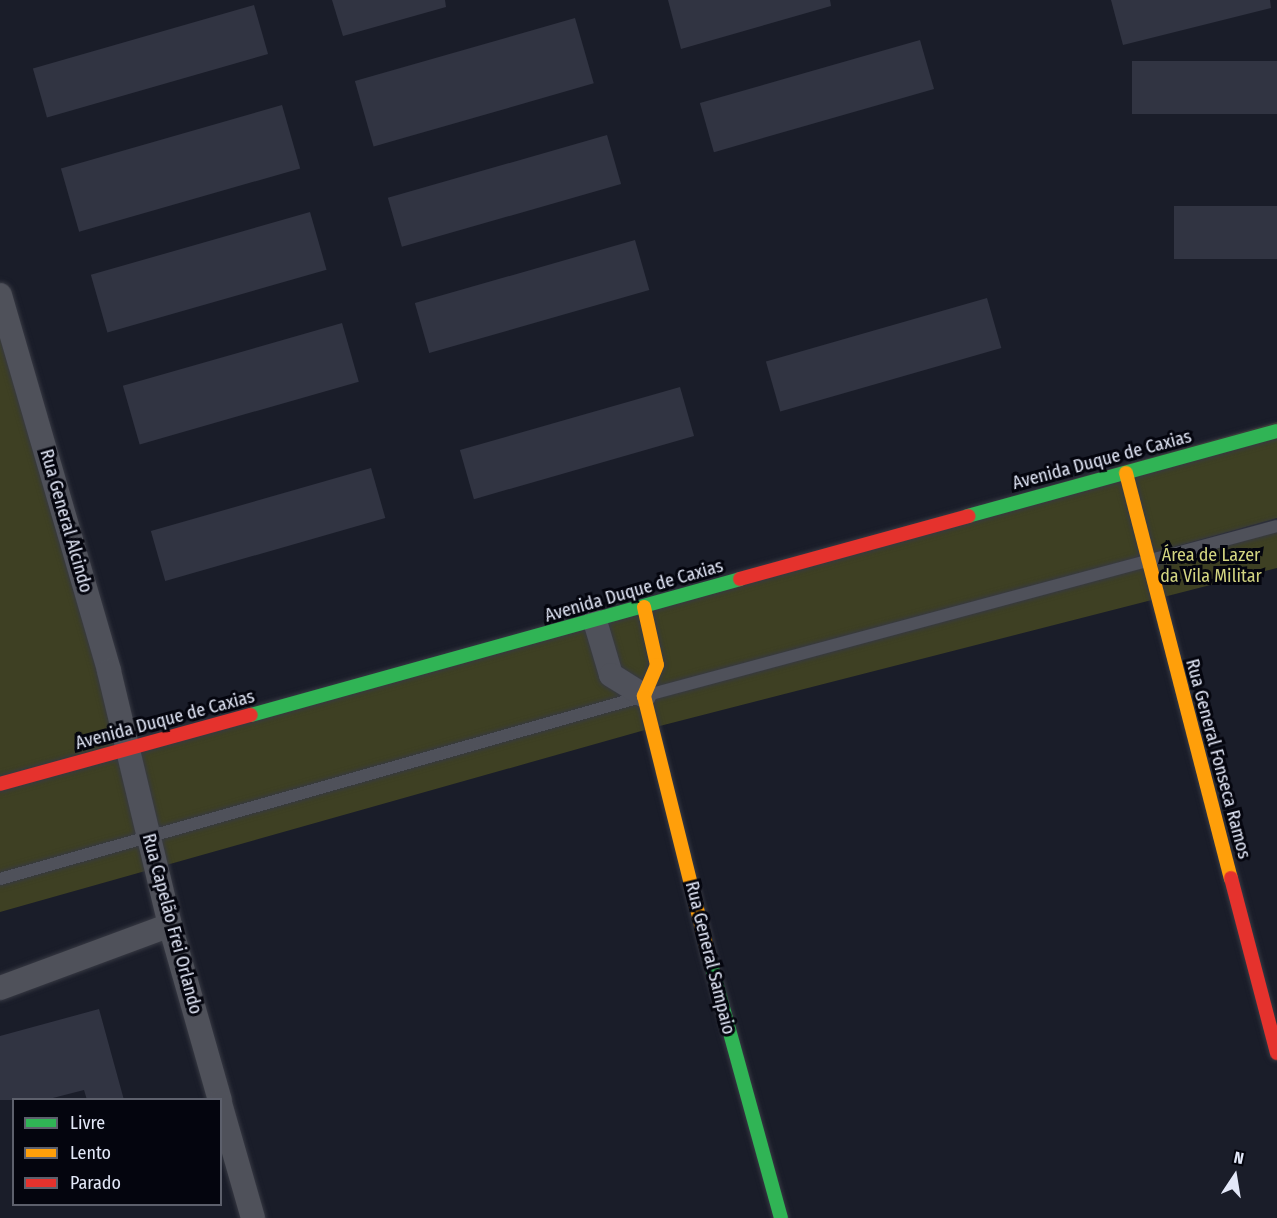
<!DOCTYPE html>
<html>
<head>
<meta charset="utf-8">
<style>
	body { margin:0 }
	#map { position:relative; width:1277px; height:1218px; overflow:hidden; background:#1a1d29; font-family:"Fira Sans Condensed",sans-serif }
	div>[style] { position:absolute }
	.green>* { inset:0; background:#3e4023 }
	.building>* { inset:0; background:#313442; transform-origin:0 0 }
	.roads { filter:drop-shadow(0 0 2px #373943) drop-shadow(0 0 2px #373943) }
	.lane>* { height:12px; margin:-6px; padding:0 6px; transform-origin:6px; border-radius:6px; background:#4f515a }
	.street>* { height:24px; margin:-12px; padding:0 12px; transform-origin:12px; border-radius:12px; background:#4f515a }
	.fast>* { height:14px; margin:-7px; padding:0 7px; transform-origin:7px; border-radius:7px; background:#30b455 }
	.slow>* { height:14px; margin:-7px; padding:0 7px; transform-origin:7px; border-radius:7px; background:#ff9f0a }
	.jam>* { height:14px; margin:-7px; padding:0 7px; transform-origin:7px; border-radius:7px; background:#e5322d }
	span { translate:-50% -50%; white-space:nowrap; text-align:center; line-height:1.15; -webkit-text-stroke:6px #04050e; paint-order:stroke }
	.street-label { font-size:18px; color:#e3e8f8 }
	.park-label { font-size:18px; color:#d3d581 }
	.legend { position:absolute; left:12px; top:1098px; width:210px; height:108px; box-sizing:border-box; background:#04050e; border:2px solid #5d606c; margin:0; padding:8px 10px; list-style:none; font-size:18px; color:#e3e8f8 }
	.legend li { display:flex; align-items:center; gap:12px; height:30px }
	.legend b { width:30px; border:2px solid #5d606c }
	.north { position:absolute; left:1205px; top:1146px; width:60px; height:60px; -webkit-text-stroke:4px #04050e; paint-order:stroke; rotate:12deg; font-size:16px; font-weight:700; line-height:24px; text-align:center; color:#e3e8f8 }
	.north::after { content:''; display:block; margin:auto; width:21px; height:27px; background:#e3e8f8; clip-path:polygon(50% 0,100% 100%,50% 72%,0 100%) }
</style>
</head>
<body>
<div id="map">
	<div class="green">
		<div style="clip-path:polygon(0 292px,129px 744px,1277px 422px,1277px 518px,686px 684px,1277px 526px,1277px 568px,652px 728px,0 912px)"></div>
	</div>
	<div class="building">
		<div style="clip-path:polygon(332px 0,445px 0,446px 7px,343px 36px)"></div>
		<div style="clip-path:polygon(668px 0,830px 0,831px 6px,681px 49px)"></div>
		<div style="clip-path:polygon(1111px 0,1270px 0,1271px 8px,1123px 45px)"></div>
		<div style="left:254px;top:5px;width:51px;height:230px;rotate:74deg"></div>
		<div style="left:575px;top:18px;width:68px;height:229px;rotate:74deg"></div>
		<div style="left:920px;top:40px;width:51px;height:229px;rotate:74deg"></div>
		<div style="left:1277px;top:61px;width:53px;height:145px;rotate:90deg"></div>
		<div style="left:282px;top:105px;width:66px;height:230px;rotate:74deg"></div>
		<div style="left:607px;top:135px;width:51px;height:228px;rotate:74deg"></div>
		<div style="left:1277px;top:206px;width:53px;height:103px;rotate:90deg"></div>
		<div style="left:310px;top:212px;width:60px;height:228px;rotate:74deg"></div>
		<div style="left:635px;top:240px;width:52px;height:229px;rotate:74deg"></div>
		<div style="left:987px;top:298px;width:52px;height:230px;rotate:74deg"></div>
		<div style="left:342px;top:323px;width:61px;height:228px;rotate:74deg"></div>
		<div style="left:680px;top:387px;width:51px;height:229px;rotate:74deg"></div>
		<div style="left:371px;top:468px;width:52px;height:229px;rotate:74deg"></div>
		<div style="clip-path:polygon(99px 1009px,124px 1100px,87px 1100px,84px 1090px,45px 1100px,0 1100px,0 1036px)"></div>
	</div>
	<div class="roads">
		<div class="lane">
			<div style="left:0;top:879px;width:669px;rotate:-15.86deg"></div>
			<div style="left:644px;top:696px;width:655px;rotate:-15.03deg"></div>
		</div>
		<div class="street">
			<div style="left:0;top:295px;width:391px;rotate:73.8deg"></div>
			<div style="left:109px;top:671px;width:261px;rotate:76.5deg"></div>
			<div style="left:170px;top:925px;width:182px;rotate:74.1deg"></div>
			<div style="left:595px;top:621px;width:56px;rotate:73.5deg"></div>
			<div style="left:611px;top:675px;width:39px;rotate:32deg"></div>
			<div style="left:0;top:988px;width:181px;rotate:-20.3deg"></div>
			<div style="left:220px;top:1103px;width:120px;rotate:74deg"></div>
		</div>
		<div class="fast">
			<div style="left:968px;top:516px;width:320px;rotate:-15.4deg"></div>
			<div style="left:251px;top:715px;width:508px;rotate:-15.54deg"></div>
			<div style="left:708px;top:953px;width:275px;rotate:74.6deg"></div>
		</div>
		<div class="slow">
			<div style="left:1126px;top:473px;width:418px;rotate:75.5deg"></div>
			<div style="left:644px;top:607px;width:59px;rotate:77.4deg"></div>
			<div style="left:657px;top:665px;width:34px;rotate:113deg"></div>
			<div style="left:644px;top:696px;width:265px;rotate:76deg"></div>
		</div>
		<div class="jam">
			<div style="left:740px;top:579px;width:237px;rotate:-15.4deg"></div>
			<div style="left:0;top:784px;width:260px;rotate:-15.4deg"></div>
			<div style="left:1231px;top:878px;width:181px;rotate:75.3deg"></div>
		</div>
	</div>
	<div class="street-label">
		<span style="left:1102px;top:460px;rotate:-15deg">Avenida Duque de Caxias</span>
		<span style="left:66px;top:521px;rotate:74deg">Rua General Alcindo</span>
		<span style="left:634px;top:591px;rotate:-16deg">Avenida Duque de Caxias</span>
		<span style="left:165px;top:720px;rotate:-15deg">Avenida Duque de Caxias</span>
		<span style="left:1218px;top:759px;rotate:75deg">Rua General Fonseca Ramos</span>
		<span style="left:172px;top:924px;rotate:75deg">Rua Capelão Frei Orlando</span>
		<span style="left:710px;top:958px;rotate:76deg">Rua General Sampaio</span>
	</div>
	<div class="park-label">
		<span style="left:1211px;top:566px">Área de Lazer<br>da Vila Militar</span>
	</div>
	<ul class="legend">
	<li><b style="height:8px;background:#30b455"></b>Livre</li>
	<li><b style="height:8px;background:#ff9f0a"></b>Lento</li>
	<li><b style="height:8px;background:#e5322d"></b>Parado</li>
	</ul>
	<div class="north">N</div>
</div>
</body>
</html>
